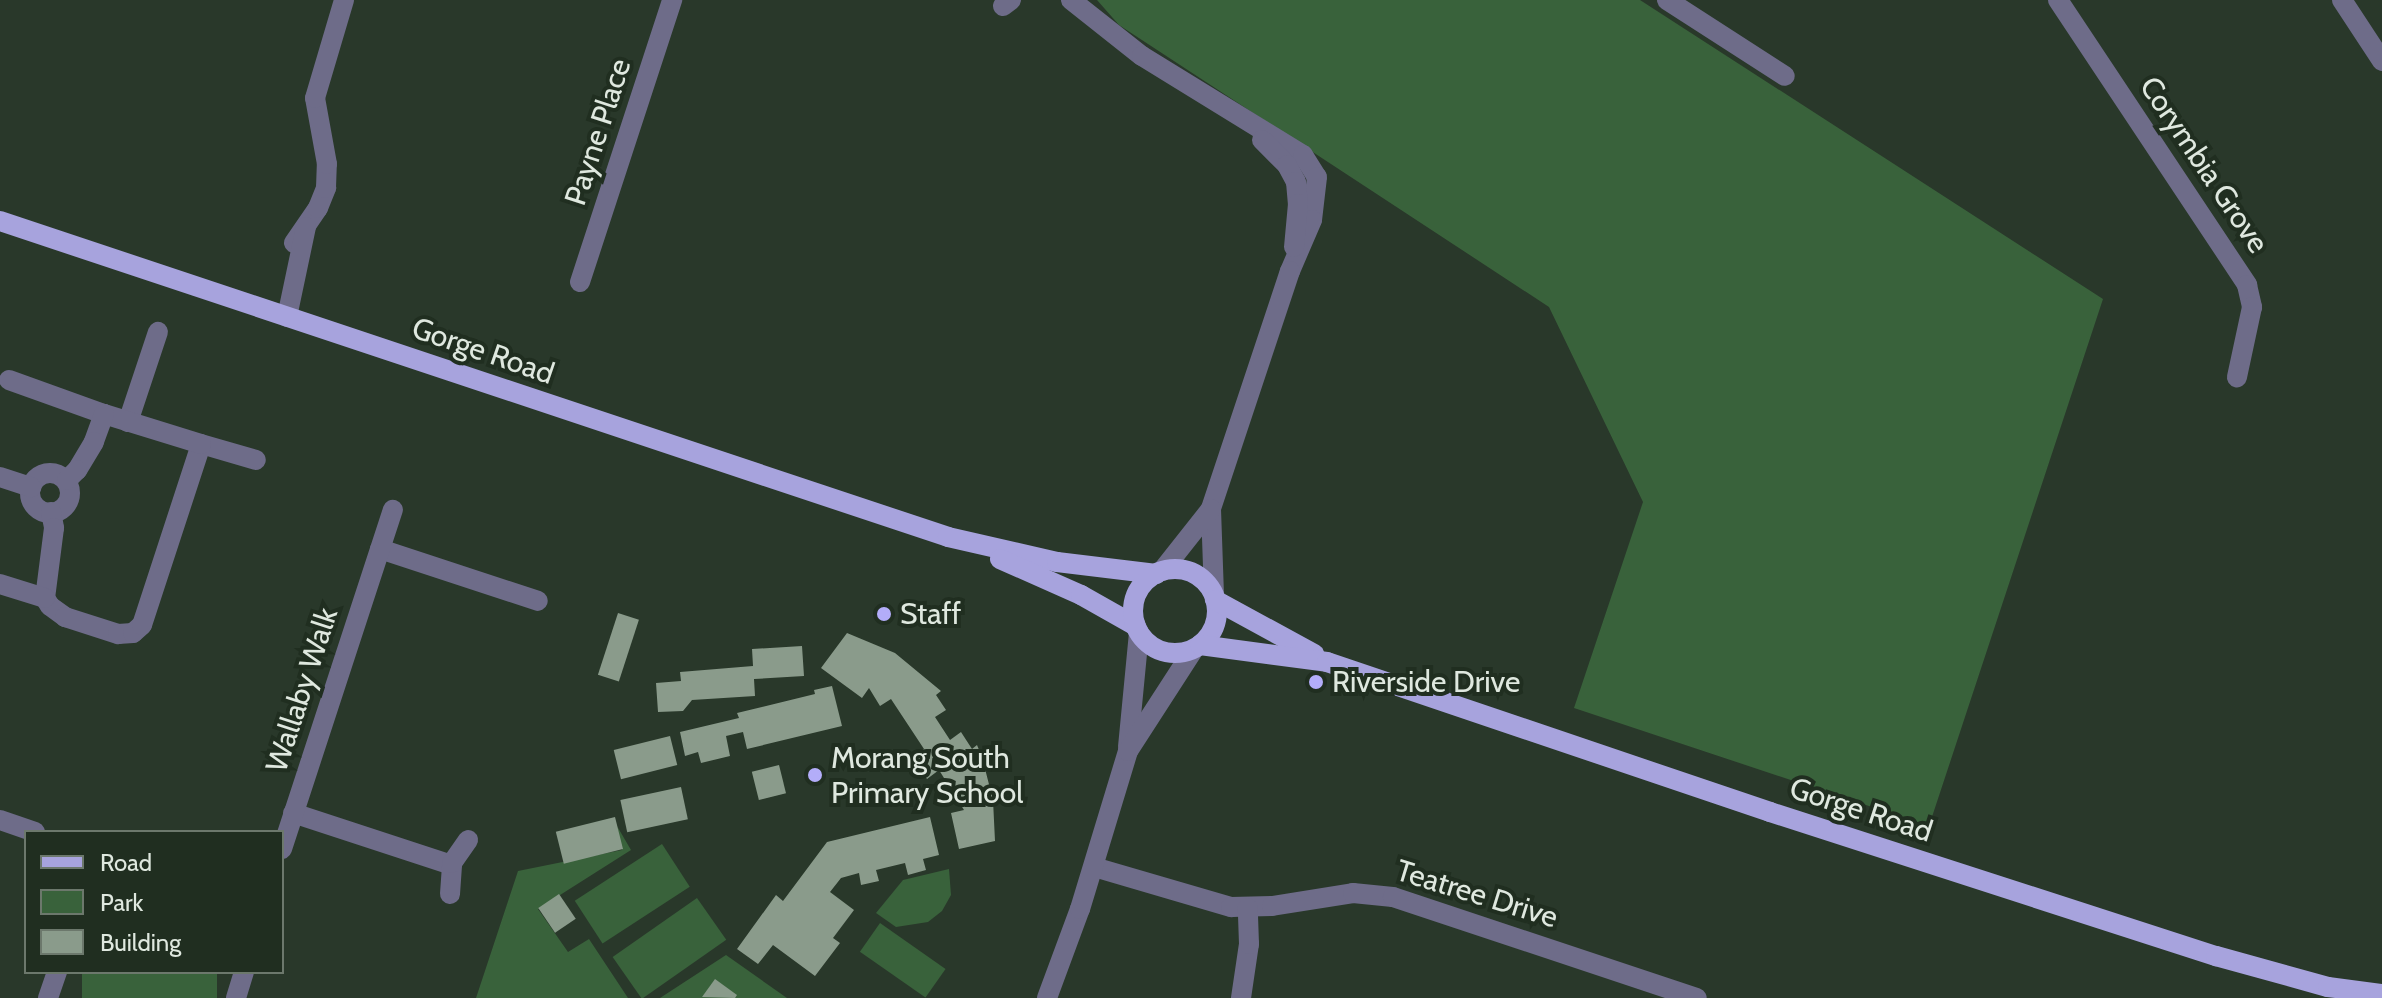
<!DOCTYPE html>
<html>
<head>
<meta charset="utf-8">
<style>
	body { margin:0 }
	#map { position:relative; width:2382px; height:998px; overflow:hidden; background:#29382a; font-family:Cabin,sans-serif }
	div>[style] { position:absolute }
	.green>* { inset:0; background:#39623b; transform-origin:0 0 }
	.building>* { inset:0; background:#8a9b8b; transform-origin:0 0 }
	.minor>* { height:20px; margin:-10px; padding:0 10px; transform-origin:10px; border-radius:10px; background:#6e6c89 }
	.minor>.ring { margin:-10px; padding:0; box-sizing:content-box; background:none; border:20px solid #6e6c89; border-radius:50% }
	.tertiary>* { height:20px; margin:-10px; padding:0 10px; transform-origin:10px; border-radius:10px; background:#6e6c89 }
	.primary>* { height:20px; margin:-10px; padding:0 10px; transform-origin:10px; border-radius:10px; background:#a7a3dd }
	.primary>.ring { margin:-10px; padding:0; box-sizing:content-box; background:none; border:20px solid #a7a3dd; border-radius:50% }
	.dots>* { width:22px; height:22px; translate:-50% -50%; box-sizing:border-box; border:4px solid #202e20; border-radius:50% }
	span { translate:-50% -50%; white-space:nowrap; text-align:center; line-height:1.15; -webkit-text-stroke:8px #202e20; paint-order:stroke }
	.street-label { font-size:30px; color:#dfe8df }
	.poi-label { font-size:30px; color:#dfe8df }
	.left { translate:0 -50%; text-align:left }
	.legend { position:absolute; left:24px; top:830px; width:260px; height:144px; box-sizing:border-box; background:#202e20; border:2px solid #6c786c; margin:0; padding:10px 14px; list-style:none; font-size:24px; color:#dfe8df }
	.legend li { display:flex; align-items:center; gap:16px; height:40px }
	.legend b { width:40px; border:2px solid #6c786c }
</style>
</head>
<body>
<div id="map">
	<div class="green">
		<div style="clip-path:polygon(1097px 0,1640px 0,2103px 299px,1929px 826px,1574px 708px,1643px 502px,1549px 307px,1119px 25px)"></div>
		<div style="clip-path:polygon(617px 826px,631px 850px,538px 909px,568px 952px,589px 939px,628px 998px,476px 998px,518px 871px,622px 850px)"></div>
		<div style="left:662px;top:844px;width:51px;height:104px;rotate:57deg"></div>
		<div style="clip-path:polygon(949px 869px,951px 895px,942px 911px,928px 922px,896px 927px,876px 913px,903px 880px)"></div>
		<div style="left:697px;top:898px;width:51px;height:103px;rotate:55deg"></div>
		<div style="left:880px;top:923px;width:80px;height:35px;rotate:35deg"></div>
		<div style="clip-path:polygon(726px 955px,787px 998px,660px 998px)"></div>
		<div style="left:82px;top:972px;width:135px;height:27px"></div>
	</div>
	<div class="building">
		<div style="left:618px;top:613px;width:22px;height:65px;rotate:18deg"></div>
		<div style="clip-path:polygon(847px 633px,895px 653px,941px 691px,936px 695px,946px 710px,935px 717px,950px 740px,961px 732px,972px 749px,977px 745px,982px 757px,993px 800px,995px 841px,959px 849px,951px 813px,964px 810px,939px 770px,927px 779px,913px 757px,924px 749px,891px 699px,880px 706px,869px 688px,862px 698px,821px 668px)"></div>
		<div style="clip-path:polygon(802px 646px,804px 676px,754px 679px,755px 696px,692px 700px,683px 711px,658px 712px,656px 683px,681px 681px,680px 672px,753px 666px,752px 649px)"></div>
		<div style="clip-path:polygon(832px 686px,842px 726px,747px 749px,743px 732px,726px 736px,730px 756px,701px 763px,698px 752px,685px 756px,680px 732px,739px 718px,737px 713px,815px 694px,814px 690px)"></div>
		<div style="left:670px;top:736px;width:30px;height:58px;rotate:76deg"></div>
		<div style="left:779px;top:765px;width:29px;height:28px;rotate:76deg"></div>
		<div style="left:681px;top:787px;width:33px;height:62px;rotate:78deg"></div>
		<div style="left:615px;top:817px;width:33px;height:61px;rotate:76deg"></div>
		<div style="clip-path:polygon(930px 817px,939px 855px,923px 859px,926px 870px,908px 875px,905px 863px,876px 870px,879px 881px,861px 885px,859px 873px,841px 878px,830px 892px,854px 910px,833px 938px,840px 943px,815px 976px,773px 945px,758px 964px,737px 949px,776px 895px,783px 901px,827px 842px)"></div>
		<div style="left:559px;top:894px;width:30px;height:25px;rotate:56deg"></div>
		<div style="clip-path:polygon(715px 979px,737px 995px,735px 998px,702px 997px)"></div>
	</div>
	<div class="minor">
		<div style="left:1667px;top:0;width:140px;rotate:32.8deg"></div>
		<div style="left:2058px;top:0;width:342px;rotate:56.4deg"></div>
		<div style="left:2247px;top:285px;width:23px;rotate:77deg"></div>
		<div style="left:2252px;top:307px;width:72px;rotate:102.1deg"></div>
		<div style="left:2342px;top:0;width:73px;rotate:56.7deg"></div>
		<div style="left:1003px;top:6px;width:10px;rotate:-37deg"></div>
		<div style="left:294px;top:243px;width:42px;rotate:-55.6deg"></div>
		<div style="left:318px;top:208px;width:22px;rotate:-68deg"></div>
		<div style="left:326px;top:188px;width:24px;rotate:-88deg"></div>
		<div style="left:327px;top:164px;width:67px;rotate:-100.3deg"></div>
		<div style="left:315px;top:98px;width:102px;rotate:-73.5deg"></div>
		<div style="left:580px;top:282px;width:297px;rotate:-71.9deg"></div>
		<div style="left:287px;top:317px;width:92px;rotate:-78.1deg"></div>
		<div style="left:9px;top:380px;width:101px;rotate:19.7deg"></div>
		<div style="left:128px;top:422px;width:95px;rotate:-71.6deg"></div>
		<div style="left:201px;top:444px;width:57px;rotate:16.2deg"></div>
		<div class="ring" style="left:30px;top:473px;width:20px;height:20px"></div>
		<div style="left:0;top:477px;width:33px;rotate:18deg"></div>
		<div style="left:51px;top:512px;width:16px;rotate:79deg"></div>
		<div style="left:54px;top:528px;width:71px;rotate:97.3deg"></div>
		<div style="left:45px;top:598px;width:9px;rotate:58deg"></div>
		<div style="left:50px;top:606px;width:19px;rotate:36deg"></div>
		<div style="left:65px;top:617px;width:56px;rotate:17.8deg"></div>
		<div style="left:118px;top:634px;width:15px;rotate:-4deg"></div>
		<div style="left:133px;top:633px;width:12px;rotate:-42deg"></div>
		<div style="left:142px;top:625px;width:190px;rotate:-71.9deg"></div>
		<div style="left:201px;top:444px;width:102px;rotate:-162.8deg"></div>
		<div style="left:104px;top:414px;width:30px;rotate:110deg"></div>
		<div style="left:94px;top:442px;width:33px;rotate:121deg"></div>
		<div style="left:77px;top:470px;width:14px;rotate:135deg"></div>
		<div style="left:380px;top:549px;width:166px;rotate:18.2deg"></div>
		<div style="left:0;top:584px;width:47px;rotate:17.3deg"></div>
		<div style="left:1128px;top:747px;width:115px;rotate:-84.5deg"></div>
		<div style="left:293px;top:813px;width:167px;rotate:18.1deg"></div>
		<div style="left:0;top:820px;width:37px;rotate:19deg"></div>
		<div style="left:282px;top:849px;width:357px;rotate:-71.9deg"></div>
		<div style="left:1094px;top:867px;width:143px;rotate:16.3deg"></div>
		<div style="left:1231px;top:907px;width:41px;rotate:-1.4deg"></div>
		<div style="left:1272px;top:906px;width:82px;rotate:-9.1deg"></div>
		<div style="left:1353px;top:893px;width:40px;rotate:5.7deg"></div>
		<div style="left:1393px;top:897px;width:320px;rotate:18.4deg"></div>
		<div style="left:450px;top:894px;width:31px;rotate:-86deg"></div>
		<div style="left:452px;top:863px;width:28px;rotate:-55deg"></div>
		<div style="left:48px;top:998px;width:28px;rotate:-71deg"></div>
		<div style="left:236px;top:998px;width:27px;rotate:-73deg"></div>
		<div style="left:1047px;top:998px;width:95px;rotate:-69.7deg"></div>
		<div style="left:1080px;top:909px;width:165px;rotate:-73.1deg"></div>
		<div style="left:1128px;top:751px;width:121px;rotate:-57.1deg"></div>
		<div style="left:1241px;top:998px;width:55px;rotate:-81.6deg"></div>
		<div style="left:1249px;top:944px;width:36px;rotate:-92deg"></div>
	</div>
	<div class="tertiary">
		<div style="left:1071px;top:0;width:90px;rotate:38.3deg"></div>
		<div style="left:1142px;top:56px;width:189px;rotate:31.6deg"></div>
		<div style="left:1303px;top:155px;width:26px;rotate:58deg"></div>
		<div style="left:1317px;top:177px;width:43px;rotate:96.6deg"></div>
		<div style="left:1312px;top:220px;width:56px;rotate:113.3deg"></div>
		<div style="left:1290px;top:271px;width:251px;rotate:108.4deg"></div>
		<div style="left:1211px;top:509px;width:88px;rotate:88deg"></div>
		<div style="left:1262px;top:140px;width:35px;rotate:45deg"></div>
		<div style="left:1287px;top:165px;width:19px;rotate:62deg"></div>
		<div style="left:1296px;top:182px;width:22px;rotate:85deg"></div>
		<div style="left:1298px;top:204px;width:43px;rotate:95.3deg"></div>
		<div style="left:1162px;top:571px;width:79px;rotate:-51.7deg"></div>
	</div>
	<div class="primary">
		<div style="left:0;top:221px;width:999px;rotate:18.43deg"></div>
		<div style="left:948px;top:537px;width:112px;rotate:12.9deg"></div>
		<div style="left:1057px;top:562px;width:100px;rotate:6.9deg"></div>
		<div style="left:1000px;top:559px;width:89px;rotate:24deg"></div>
		<div style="left:1081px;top:595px;width:63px;rotate:29.4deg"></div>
		<div class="ring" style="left:1133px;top:569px;width:64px;height:64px"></div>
		<div style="left:1215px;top:600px;width:113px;rotate:28.6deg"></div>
		<div style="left:1200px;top:645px;width:128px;rotate:7.6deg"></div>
		<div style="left:1327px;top:662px;width:468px;rotate:18.7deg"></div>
		<div style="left:1770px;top:812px;width:469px;rotate:17.9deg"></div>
		<div style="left:2216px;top:956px;width:116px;rotate:15.5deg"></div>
		<div style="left:2328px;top:987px;width:54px;rotate:7.4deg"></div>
	</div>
	<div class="dots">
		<div style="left:884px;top:614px;background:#b3adf9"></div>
		<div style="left:1316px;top:682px;background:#b3adf9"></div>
		<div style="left:815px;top:775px;background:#b3adf9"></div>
	</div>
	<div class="street-label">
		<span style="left:598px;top:132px;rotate:-72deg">Payne Place</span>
		<span style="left:2204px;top:165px;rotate:56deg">Corymbia Grove</span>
		<span style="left:483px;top:351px;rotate:19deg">Gorge Road</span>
		<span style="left:302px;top:690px;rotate:-72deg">Wallaby Walk</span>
		<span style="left:1861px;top:810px;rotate:18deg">Gorge Road</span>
		<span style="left:1477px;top:894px;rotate:17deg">Teatree Drive</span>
	</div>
	<div class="poi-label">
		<span class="left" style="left:900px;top:614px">Staff</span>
		<span class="left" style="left:1332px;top:682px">Riverside Drive</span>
		<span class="left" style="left:831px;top:775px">Morang South<br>Primary School</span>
	</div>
	<ul class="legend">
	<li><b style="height:10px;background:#a7a3dd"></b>Road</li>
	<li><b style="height:22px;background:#39623b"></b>Park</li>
	<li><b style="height:22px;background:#8a9b8b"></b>Building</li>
	</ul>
</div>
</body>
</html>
